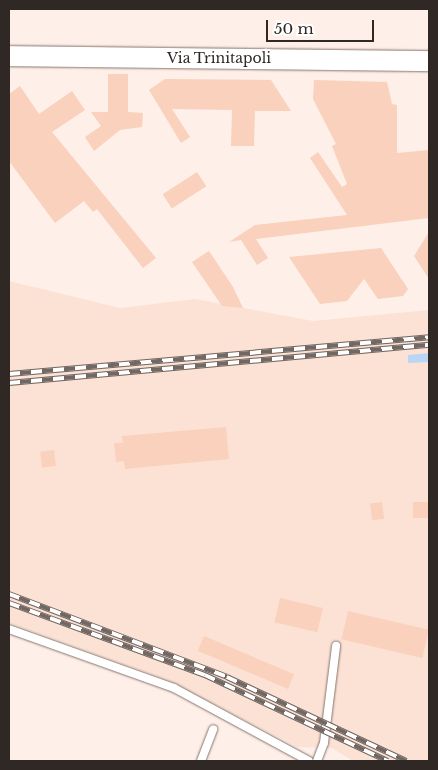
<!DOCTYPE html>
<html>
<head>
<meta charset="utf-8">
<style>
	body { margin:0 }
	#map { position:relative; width:438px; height:770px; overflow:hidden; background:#feefe8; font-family:"Libre Baskerville",serif }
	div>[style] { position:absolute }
	.built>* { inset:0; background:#fce2d5 }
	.water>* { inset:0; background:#bbd5f5 }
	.building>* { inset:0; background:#f9d1bc; transform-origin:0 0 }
	.roads { filter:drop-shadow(0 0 1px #85756d) drop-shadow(0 0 1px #85756d) }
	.service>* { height:8px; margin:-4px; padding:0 4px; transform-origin:4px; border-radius:4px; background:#fff }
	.secondary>* { height:20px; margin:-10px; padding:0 10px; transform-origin:10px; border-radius:10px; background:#fff }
	.rail>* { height:5.5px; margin-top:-2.75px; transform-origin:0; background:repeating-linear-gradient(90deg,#fff 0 11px,#716763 0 22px); box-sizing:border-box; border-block:1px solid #716763 }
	span { translate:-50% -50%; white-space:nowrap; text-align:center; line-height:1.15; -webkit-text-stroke:4px #fff; paint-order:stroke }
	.street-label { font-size:14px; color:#2f2825 }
	.frame { position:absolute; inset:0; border:10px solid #2f2825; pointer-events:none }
	.scale { position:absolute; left:266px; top:20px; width:108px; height:22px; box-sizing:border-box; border:2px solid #2f2825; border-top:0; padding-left:6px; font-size:15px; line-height:18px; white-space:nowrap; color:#2f2825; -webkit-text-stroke:4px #fff; paint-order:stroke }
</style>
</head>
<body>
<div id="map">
	<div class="built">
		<div style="clip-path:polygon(9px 281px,120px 308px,195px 299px,313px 321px,429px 310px,429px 761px,353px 761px,332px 748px,298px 747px,162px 678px,9px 623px)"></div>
	</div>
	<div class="water">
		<div style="clip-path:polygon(429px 353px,429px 362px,408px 363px,408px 355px)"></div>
	</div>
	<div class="building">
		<div style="clip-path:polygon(108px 74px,128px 74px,128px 112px,143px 113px,142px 127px,120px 130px,94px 151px,85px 137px,101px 126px,91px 112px,108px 112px)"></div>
		<div style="clip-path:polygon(165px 79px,271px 80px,291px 111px,255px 111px,254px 146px,231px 146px,232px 110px,172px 109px,190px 137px,181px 143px,149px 90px)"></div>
		<div style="clip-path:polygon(314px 80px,387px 82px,392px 104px,397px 105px,397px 153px,429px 150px,429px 218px,256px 239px,268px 258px,257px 265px,241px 240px,229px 242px,255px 225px,347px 215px,310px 158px,318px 152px,342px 187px,347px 184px,332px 146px,336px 144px,313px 99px)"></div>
		<div style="clip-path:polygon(20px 86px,39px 114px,72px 91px,85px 110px,52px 132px,156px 258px,143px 268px,97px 209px,93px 212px,84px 201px,55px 223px,9px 161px,9px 94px)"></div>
		<div style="left:197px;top:172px;width:17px;height:41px;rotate:57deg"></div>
		<div style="clip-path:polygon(429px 232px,429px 279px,414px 256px)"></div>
		<div style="clip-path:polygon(381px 248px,408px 289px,403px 296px,378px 299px,364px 279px,347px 301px,320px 304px,289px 257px)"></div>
		<div style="clip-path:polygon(209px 251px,233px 287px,243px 308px,222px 306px,192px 262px)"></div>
		<div style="clip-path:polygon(226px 427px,229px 459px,125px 469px,124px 461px,116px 462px,114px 443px,123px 443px,122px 436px)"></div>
		<div style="left:54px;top:450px;width:16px;height:14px;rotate:83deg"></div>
		<div style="left:382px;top:502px;width:17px;height:12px;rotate:83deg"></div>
		<div style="left:429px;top:502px;width:16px;height:16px;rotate:90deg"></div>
		<div style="left:280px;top:598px;width:44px;height:25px;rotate:13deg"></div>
		<div style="left:348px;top:611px;width:83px;height:29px;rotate:13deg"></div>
		<div style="left:204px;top:636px;width:98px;height:16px;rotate:23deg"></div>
	</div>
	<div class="roads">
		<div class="service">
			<div style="left:9px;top:629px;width:175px;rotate:19.7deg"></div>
			<div style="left:174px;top:688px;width:153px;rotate:28.4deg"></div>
			<div style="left:201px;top:761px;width:34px;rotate:-69deg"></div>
			<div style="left:317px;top:761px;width:19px;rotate:-69deg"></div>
			<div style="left:324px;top:743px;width:98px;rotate:-82.9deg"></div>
		</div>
		<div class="secondary">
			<div style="left:9px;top:56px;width:420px;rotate:0.7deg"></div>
		</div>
	</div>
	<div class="rail">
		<div style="left:9px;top:374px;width:422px;rotate:-5deg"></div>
		<div style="left:9px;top:383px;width:422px;rotate:-5.2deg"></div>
		<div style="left:9px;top:594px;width:233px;rotate:20.8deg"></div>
		<div style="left:227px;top:677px;width:198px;rotate:25.1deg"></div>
		<div style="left:9px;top:603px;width:209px;rotate:20.2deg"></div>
		<div style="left:205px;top:675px;width:202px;rotate:25.2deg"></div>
	</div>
	<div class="street-label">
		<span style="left:219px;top:58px">Via Trinitapoli</span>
	</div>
	<div class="frame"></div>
	<div class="scale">50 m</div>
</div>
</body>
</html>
